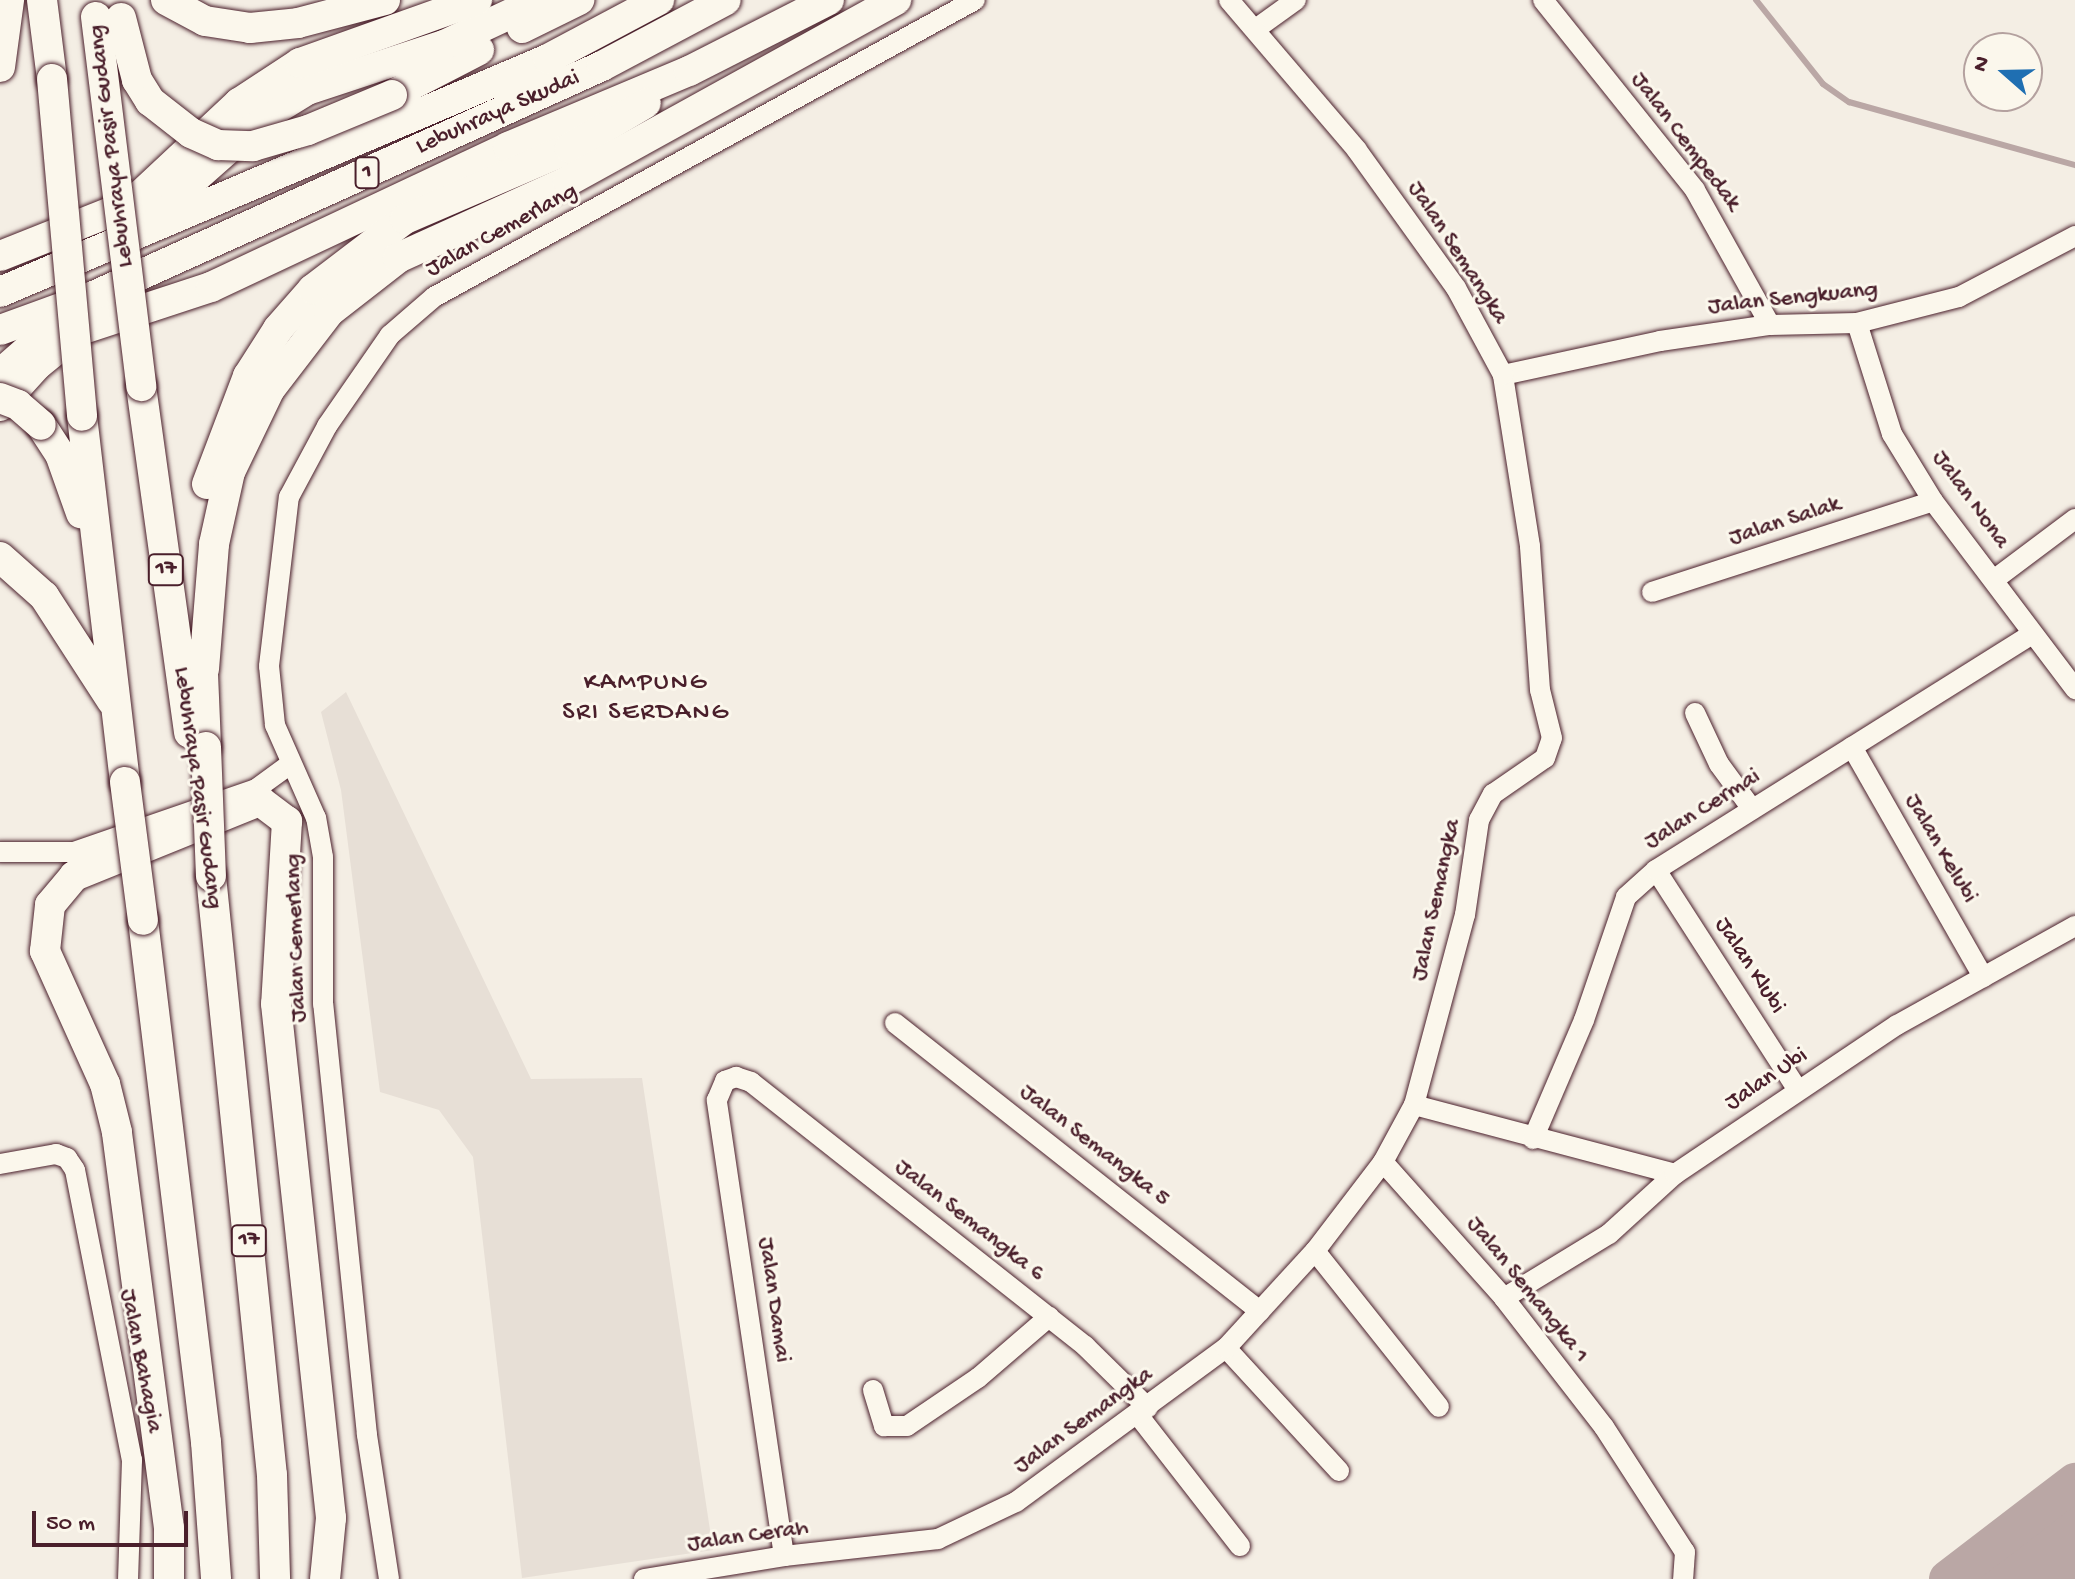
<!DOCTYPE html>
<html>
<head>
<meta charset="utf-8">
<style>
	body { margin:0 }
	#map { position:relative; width:2075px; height:1579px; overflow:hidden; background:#f4eee4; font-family:"Gochi Hand",sans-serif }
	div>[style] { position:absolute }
	.built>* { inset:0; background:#e7dfd6 }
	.water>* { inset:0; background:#baa7a5 }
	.stream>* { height:6px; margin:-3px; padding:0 3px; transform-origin:3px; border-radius:3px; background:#baa7a5 }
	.river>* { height:38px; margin:-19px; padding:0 19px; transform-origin:19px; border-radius:19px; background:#baa7a5 }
	.roads { filter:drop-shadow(0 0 2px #4a1f2b) drop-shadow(0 0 2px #4a1f2b) }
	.minor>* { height:20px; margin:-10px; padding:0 10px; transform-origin:10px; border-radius:10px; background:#fbf7ec }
	.highway>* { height:30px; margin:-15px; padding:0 15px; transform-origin:15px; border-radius:15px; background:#fbf7ec }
	.bridges { filter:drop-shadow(0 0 2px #4a1f2b) drop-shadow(0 0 2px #4a1f2b) }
	.highway-bridge>* { height:30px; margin:-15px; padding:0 15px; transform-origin:15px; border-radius:15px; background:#fbf7ec }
	span { translate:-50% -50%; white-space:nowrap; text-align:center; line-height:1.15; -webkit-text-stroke:6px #fbf7ec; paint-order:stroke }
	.shield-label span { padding:2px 6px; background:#fbf7ec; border:2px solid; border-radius:6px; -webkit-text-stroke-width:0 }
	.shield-label { font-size:22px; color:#4a1f2b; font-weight:700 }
	.street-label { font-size:24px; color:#4a1f2b }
	.neighbourhood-label { font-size:26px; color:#4a1f2b; letter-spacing:2px }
	.north { position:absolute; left:1963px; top:32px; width:80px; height:80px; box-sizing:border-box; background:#fbf7ec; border:2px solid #b4a19f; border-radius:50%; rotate:290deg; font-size:22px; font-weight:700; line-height:32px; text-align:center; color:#4a1f2b }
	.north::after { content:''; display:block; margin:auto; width:28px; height:36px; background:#1f6fb2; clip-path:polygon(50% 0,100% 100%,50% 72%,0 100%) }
	.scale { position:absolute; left:32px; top:1511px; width:156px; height:36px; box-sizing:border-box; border:4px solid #4a1f2b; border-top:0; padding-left:10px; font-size:24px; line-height:28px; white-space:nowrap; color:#4a1f2b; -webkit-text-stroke:6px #fbf7ec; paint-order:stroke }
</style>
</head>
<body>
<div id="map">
	<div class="built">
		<div style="clip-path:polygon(346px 692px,531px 1079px,642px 1078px,713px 1550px,522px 1578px,473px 1157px,439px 1110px,380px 1092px,341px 790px,321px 712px)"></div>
	</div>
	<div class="water">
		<div style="clip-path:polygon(2075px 1482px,2075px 1579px,1948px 1579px)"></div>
	</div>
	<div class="stream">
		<div style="left:1756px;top:0;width:107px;rotate:51.4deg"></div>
		<div style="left:1823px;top:84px;width:32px;rotate:35deg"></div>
		<div style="left:1849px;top:102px;width:235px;rotate:15.6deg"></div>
	</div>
	<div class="river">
		<div style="left:1948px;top:1579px;width:160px;rotate:-37.4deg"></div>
	</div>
	<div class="roads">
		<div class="minor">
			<div style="left:1543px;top:0;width:243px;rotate:51.3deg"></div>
			<div style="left:1695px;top:190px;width:154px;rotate:60.9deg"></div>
			<div style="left:1257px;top:28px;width:48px;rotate:-35.7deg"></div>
			<div style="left:1857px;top:323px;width:116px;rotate:72.5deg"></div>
			<div style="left:1892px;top:434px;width:79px;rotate:58.5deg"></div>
			<div style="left:1933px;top:501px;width:236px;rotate:52.9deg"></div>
			<div style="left:1503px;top:375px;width:161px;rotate:-12.2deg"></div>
			<div style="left:1660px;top:341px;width:111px;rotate:-8.3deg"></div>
			<div style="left:1770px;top:325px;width:87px;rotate:-1.3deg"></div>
			<div style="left:1857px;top:323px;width:105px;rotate:-14.3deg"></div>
			<div style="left:1959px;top:297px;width:131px;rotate:-27.7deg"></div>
			<div style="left:1995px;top:579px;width:100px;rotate:-36.9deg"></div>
			<div style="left:1652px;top:592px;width:295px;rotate:-17.9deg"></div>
			<div style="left:1695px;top:713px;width:56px;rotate:64.8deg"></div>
			<div style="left:1719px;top:764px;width:56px;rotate:53.7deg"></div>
			<div style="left:1852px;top:747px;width:265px;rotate:60.3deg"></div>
			<div style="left:0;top:852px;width:74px"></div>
			<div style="left:74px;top:852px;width:193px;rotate:-19.1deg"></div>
			<div style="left:256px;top:789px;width:41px;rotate:-36deg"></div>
			<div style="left:1656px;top:870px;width:262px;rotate:57.2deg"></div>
			<div style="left:895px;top:1023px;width:465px;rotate:38.3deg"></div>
			<div style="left:1414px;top:1105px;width:270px;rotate:14.8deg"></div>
			<div style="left:1533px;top:1139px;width:129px;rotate:-66.8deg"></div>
			<div style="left:1584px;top:1020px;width:130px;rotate:-71.1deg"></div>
			<div style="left:1626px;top:897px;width:40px;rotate:-42deg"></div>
			<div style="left:1656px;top:870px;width:444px;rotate:-32.1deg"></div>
			<div style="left:1383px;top:1162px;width:182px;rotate:48.3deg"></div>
			<div style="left:1504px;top:1298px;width:163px;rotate:52.2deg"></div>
			<div style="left:1604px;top:1427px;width:149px;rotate:57.1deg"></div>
			<div style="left:1685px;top:1552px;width:27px;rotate:94deg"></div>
			<div style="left:0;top:1164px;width:57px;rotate:-10.1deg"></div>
			<div style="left:56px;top:1154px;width:12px;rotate:20deg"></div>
			<div style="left:67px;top:1158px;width:14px;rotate:56deg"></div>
			<div style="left:75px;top:1170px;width:296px;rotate:78.9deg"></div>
			<div style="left:132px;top:1460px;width:119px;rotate:91.9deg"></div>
			<div style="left:1315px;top:1251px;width:199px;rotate:51.5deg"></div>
			<div style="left:1504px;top:1298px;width:123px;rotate:-31.4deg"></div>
			<div style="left:1609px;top:1234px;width:89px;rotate:-42.3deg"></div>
			<div style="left:1675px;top:1174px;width:267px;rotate:-33.9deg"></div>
			<div style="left:1897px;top:1025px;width:204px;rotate:-29.1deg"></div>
			<div style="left:1226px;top:1348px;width:167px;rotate:47.4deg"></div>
			<div style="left:873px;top:1390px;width:38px;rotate:73deg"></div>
			<div style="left:884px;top:1426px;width:23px"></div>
			<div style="left:907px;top:1426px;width:86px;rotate:-34.1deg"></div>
			<div style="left:978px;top:1378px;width:94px;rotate:-40.7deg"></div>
			<div style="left:1138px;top:1415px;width:166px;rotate:52.1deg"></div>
			<div style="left:784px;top:1556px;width:461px;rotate:-98.4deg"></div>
			<div style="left:717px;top:1100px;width:21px;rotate:-67deg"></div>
			<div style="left:725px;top:1081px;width:12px;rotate:-20deg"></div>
			<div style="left:736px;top:1077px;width:16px;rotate:18deg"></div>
			<div style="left:751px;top:1082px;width:426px;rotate:38.3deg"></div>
			<div style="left:1085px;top:1346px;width:88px;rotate:44.5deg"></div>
			<div style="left:389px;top:1579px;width:146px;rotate:-98.7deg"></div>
			<div style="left:367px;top:1435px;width:433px;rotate:-95.8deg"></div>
			<div style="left:323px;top:1004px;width:147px;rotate:-90deg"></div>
			<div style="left:323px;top:857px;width:40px;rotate:-100deg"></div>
			<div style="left:316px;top:818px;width:102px;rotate:-113.8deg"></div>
			<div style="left:275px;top:725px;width:59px;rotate:-95.8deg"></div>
			<div style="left:269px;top:666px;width:170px;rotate:-83.3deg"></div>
			<div style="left:289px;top:497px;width:81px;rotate:-61.8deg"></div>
			<div style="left:327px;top:426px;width:111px;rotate:-55.3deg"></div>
			<div style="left:390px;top:335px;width:58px;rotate:-40.8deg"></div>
			<div style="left:434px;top:297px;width:617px;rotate:-28.77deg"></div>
			<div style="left:644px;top:1579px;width:142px;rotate:-9.3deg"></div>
			<div style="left:784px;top:1556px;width:155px;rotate:-6.3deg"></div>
			<div style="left:938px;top:1539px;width:86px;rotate:-25.4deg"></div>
			<div style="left:1016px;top:1502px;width:260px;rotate:-36.3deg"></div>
			<div style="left:1226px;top:1348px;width:132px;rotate:-47.5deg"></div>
			<div style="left:1315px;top:1251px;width:112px;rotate:-52.6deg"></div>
			<div style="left:1383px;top:1162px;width:65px;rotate:-61.5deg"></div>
			<div style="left:1414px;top:1105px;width:197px;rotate:-75deg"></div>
			<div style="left:1465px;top:915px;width:96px;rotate:-81.6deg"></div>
			<div style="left:1479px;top:820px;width:30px;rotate:-62deg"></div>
			<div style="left:1493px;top:794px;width:63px;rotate:-34.7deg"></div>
			<div style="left:1545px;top:758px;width:21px;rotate:-71deg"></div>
			<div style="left:1552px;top:738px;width:49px;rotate:-104deg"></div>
			<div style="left:1540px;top:690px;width:144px;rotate:-94deg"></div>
			<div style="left:1530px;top:546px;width:173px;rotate:-99deg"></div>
			<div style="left:1503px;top:375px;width:99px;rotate:-118.4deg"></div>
			<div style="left:1456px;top:288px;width:170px;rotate:-125.7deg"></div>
			<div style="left:1357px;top:150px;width:197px;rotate:-130.5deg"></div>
		</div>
		<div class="highway">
			<div style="left:42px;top:0;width:80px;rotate:82.8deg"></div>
			<div style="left:166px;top:0;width:44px;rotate:28.3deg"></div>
			<div style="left:205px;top:21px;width:46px;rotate:8.8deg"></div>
			<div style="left:250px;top:28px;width:48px;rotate:-5.9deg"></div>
			<div style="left:298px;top:23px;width:90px;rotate:-14.8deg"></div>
			<div style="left:522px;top:28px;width:64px;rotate:-26.2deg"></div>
			<div style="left:0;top:67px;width:68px;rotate:-82.3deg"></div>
			<div style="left:392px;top:95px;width:98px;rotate:-27.3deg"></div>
			<div style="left:151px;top:217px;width:152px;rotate:-41.5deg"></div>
			<div style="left:265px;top:116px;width:49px;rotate:-31.8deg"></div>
			<div style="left:307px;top:90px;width:144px;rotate:-18.2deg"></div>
			<div style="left:444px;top:45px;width:106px;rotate:-25.1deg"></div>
			<div style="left:0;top:256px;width:141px;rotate:-21.7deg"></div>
			<div style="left:131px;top:204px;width:148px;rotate:-43.1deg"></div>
			<div style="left:239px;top:103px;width:73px;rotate:-33.3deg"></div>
			<div style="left:300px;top:63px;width:188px;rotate:-19.6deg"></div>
			<div style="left:0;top:292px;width:595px;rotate:-23.03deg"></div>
			<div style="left:548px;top:59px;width:126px;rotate:-28deg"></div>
			<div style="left:0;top:330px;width:102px;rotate:-20deg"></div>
			<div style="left:96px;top:295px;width:555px;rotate:-24.35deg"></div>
			<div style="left:602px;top:66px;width:140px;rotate:-28deg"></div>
			<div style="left:0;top:374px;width:74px;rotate:-41.2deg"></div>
			<div style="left:141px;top:386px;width:350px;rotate:82.1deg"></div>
			<div style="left:0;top:406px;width:55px;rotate:-47.9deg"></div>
			<div style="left:37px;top:365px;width:55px;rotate:-39.1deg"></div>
			<div style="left:80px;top:330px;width:138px;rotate:-18.2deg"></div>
			<div style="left:211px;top:287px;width:328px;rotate:-25.2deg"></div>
			<div style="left:508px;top:147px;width:196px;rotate:-22.8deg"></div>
			<div style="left:689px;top:71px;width:157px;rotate:-26.9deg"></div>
			<div style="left:82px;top:416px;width:369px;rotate:83.3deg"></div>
			<div style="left:41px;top:425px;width:35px;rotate:57deg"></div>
			<div style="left:60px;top:454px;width:63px;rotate:70.4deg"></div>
			<div style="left:207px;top:484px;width:116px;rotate:-69.2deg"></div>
			<div style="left:248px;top:376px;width:56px;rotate:-57.4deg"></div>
			<div style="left:278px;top:329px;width:53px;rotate:-48.8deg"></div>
			<div style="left:313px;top:289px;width:116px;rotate:-37.3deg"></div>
			<div style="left:405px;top:219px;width:180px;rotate:-23.3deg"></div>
			<div style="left:570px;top:148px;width:88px;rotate:-30.6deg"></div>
			<div style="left:0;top:557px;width:59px;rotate:41.6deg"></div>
			<div style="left:44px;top:596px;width:125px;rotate:57.1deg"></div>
			<div style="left:202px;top:650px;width:97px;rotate:87.6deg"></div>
			<div style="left:204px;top:669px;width:125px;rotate:-85.4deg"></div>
			<div style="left:214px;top:544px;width:74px;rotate:-77.5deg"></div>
			<div style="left:230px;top:472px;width:92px;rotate:-64.3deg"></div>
			<div style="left:270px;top:389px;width:97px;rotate:-52.5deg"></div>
			<div style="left:329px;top:312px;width:88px;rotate:-38deg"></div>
			<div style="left:398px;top:258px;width:187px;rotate:-24.4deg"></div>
			<div style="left:568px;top:181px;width:375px;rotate:-28.9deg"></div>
			<div style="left:211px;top:876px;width:602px;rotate:84.19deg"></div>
			<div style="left:272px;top:1475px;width:104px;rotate:88.3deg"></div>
			<div style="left:143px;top:920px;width:526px;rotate:83.12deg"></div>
			<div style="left:206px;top:1442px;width:137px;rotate:85.8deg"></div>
			<div style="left:169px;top:1579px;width:51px;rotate:-90deg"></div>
			<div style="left:169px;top:1528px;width:399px;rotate:-97.5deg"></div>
			<div style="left:117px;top:1132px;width:49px;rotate:-104deg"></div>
			<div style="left:105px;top:1084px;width:146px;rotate:-114.3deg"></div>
			<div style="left:45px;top:951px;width:46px;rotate:-83.8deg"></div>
			<div style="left:50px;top:905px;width:38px;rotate:-50deg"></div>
			<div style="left:74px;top:876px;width:201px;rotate:-22deg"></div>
			<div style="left:260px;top:801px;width:34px;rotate:37deg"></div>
			<div style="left:287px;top:821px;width:183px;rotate:93.4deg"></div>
			<div style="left:276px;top:1004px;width:517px;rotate:83.89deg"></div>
			<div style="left:331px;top:1518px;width:61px;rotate:95.6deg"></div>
		</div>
	</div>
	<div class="bridges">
		<div class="highway-bridge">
			<div style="left:96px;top:17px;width:372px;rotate:83deg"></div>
			<div style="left:121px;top:18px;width:64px;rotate:75.5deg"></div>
			<div style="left:137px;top:80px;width:25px;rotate:58deg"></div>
			<div style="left:150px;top:101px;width:52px;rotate:38deg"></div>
			<div style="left:191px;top:133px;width:30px;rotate:24deg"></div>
			<div style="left:218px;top:145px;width:35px;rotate:2deg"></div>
			<div style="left:253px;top:146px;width:57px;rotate:-16.2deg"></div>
			<div style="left:308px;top:130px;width:91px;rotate:-22.6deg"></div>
			<div style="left:52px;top:79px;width:338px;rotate:84.9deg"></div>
			<div style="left:0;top:398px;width:19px;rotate:21deg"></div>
			<div style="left:18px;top:405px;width:30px;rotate:41deg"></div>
			<div style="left:206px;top:747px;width:129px;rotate:87.8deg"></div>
			<div style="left:125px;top:782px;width:139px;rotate:82.6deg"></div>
		</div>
	</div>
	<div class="shield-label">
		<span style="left:367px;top:173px">1</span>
		<span style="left:166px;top:570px">17</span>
		<span style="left:249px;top:1241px">17</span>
	</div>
	<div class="street-label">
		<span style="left:498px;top:113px;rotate:-24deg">Lebuhraya Skudai</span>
		<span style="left:1685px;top:142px;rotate:53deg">Jalan Cempedak</span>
		<span style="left:112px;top:146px;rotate:-97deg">Lebuhraya Pasir Gudang</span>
		<span style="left:502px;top:231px;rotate:-29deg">Jalan Cemerlang</span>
		<span style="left:1457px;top:253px;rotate:57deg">Jalan Semangka</span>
		<span style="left:1793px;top:299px;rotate:-6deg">Jalan Sengkuang</span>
		<span style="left:1970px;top:500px;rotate:54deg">Jalan Nona</span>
		<span style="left:1785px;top:522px;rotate:-18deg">Jalan Salak</span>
		<span style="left:197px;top:788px;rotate:82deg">Lebuhraya Pasir Gudang</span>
		<span style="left:1703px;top:810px;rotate:-32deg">Jalan Cermai</span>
		<span style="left:1940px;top:849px;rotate:60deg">Jalan Kelubi</span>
		<span style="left:1437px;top:900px;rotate:-78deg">Jalan Semangka</span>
		<span style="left:297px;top:938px;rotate:-92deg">Jalan Cemerlang</span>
		<span style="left:1749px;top:966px;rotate:57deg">Jalan Klubi</span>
		<span style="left:1767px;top:1080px;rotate:-34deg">Jalan Ubi</span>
		<span style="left:1094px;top:1146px;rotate:38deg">Jalan Semangka 5</span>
		<span style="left:969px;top:1221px;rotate:38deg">Jalan Semangka 6</span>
		<span style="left:1527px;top:1290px;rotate:51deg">Jalan Semangka 1</span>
		<span style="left:773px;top:1300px;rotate:82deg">Jalan Damai</span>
		<span style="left:140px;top:1361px;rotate:79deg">Jalan Bahagia</span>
		<span style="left:1084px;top:1421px;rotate:-36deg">Jalan Semangka</span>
		<span style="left:748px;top:1537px;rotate:-8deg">Jalan Cerah</span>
	</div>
	<div class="neighbourhood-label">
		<span style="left:646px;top:699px">KAMPUNG<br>SRI SERDANG</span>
	</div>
	<div class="north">N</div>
	<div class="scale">50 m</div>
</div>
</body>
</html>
